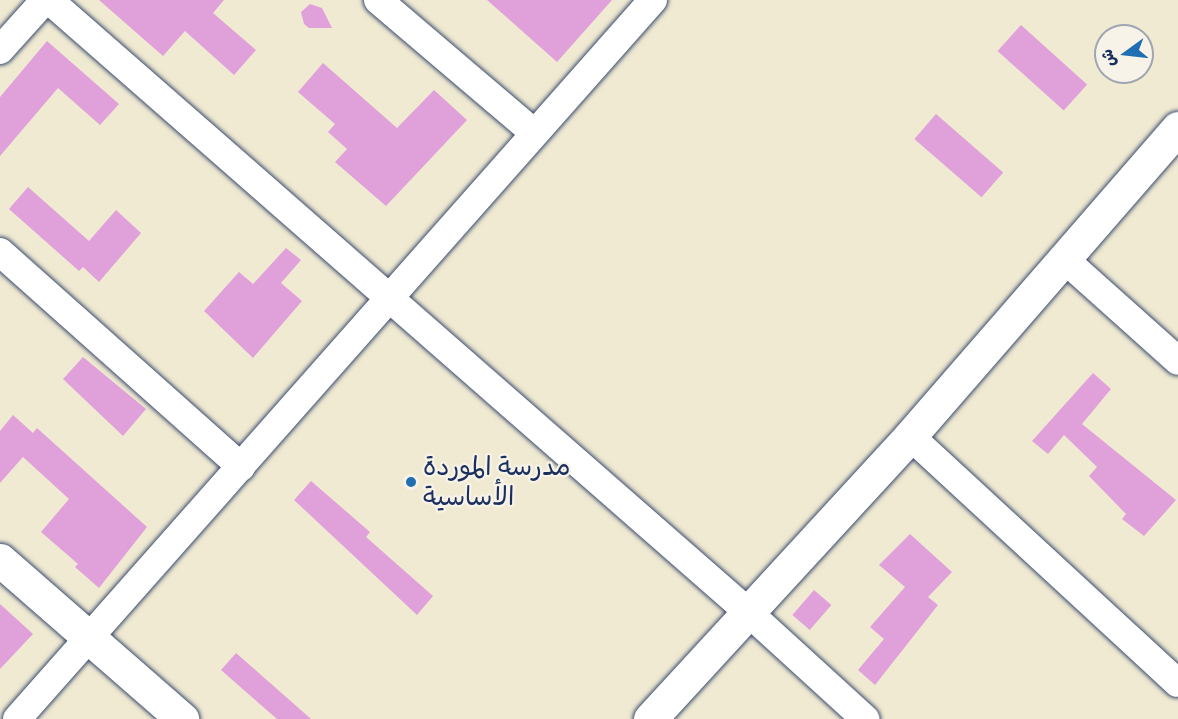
<!DOCTYPE html>
<html>
<head>
<meta charset="utf-8">
<style>
	body { margin:0 }
	#map { position:relative; width:1178px; height:719px; overflow:hidden; background:#f0ead2; font-family:Caveat,"Playpen Sans Arabic",sans-serif }
	div>[style] { position:absolute }
	.building>* { inset:0; background:#e0a1db; transform-origin:0 0 }
	.roads { filter:drop-shadow(0 0 2px #3b4b6f) drop-shadow(0 0 2px #3b4b6f) }
	.street>* { height:28px; margin:-14px; padding:0 14px; transform-origin:14px; border-radius:14px; background:#fff }
	.secondary>* { height:33px; margin:-16.5px; padding:0 16.5px; transform-origin:16.5px; border-radius:16.5px; background:#fff }
	.dots>* { width:16px; height:16px; translate:-50% -50%; box-sizing:border-box; border:3px solid #f7f3e8; border-radius:50% }
	span { translate:-50% -50%; white-space:nowrap; text-align:center; line-height:1.15; -webkit-text-stroke:4.5px #f7f3e8; paint-order:stroke }
	.poi-label { font-size:26px; color:#1b2f5e }
	.left { translate:0 -50%; text-align:left }
	.north { position:absolute; left:1094px; top:24px; width:60px; height:60px; box-sizing:border-box; background:#f7f3e8; border:2px solid #9fa5b1; border-radius:50%; rotate:255deg; font-size:16px; font-weight:700; line-height:24px; text-align:center; color:#1b2f5e }
	.north::after { content:''; display:block; margin:auto; width:21px; height:27px; background:#1f6fb2; clip-path:polygon(50% 0,100% 100%,50% 72%,0 100%) }
</style>
</head>
<body>
<div id="map">
	<div class="building">
		<div style="clip-path:polygon(99px 0,224px 0,213px 13px,256px 50px,234px 75px,185px 31px,163px 56px)"></div>
		<div style="clip-path:polygon(487px 0,612px 0,557px 62px)"></div>
		<div style="clip-path:polygon(310px 4px,322px 8px,332px 28px,309px 28px,304px 24px,301px 12px)"></div>
		<div style="left:1021px;top:25px;width:89px;height:35px;rotate:42deg"></div>
		<div style="clip-path:polygon(47px 41px,119px 104px,100px 125px,58px 88px,0 156px,0 97px)"></div>
		<div style="clip-path:polygon(323px 63px,397px 128px,434px 90px,467px 120px,386px 206px,335px 162px,347px 149px,328px 132px,335px 124px,298px 92px)"></div>
		<div style="left:936px;top:114px;width:89px;height:33px;rotate:41deg"></div>
		<div style="clip-path:polygon(28px 187px,89px 241px,116px 210px,141px 233px,99px 282px,83px 267px,79px 271px,9px 209px)"></div>
		<div style="clip-path:polygon(286px 248px,301px 260px,281px 283px,302px 301px,253px 358px,204px 311px,239px 272px,253px 284px)"></div>
		<div style="clip-path:polygon(83px 357px,146px 409px,123px 436px,63px 379px)"></div>
		<div style="clip-path:polygon(1093px 373px,1111px 389px,1082px 424px,1176px 500px,1144px 536px,1122px 519px,1126px 514px,1089px 476px,1097px 467px,1064px 435px,1048px 454px,1032px 441px)"></div>
		<div style="clip-path:polygon(13px 415px,33px 433px,37px 428px,147px 527px,99px 588px,75px 567px,78px 564px,41px 532px,69px 499px,23px 457px,0 483px,0 431px)"></div>
		<div style="clip-path:polygon(311px 481px,370px 532px,366px 537px,433px 596px,417px 615px,294px 500px)"></div>
		<div style="clip-path:polygon(910px 534px,952px 572px,928px 597px,938px 605px,875px 685px,858px 670px,884px 639px,870px 627px,905px 587px,879px 565px)"></div>
		<div style="left:814px;top:590px;width:23px;height:33px;rotate:41deg"></div>
		<div style="clip-path:polygon(0 604px,33px 634px,0 669px)"></div>
		<div style="clip-path:polygon(236px 653px,311px 719px,277px 719px,221px 670px)"></div>
	</div>
	<div class="roads">
		<div class="street">
			<div style="left:49px;top:0;width:929px;rotate:41.2deg"></div>
			<div style="left:748px;top:612px;width:159px;rotate:42.4deg"></div>
			<div style="left:378px;top:0;width:205px;rotate:40.4deg"></div>
			<div style="left:0;top:50px;width:67px;rotate:-48deg"></div>
			<div style="left:0;top:252px;width:323px;rotate:41.7deg"></div>
			<div style="left:1063px;top:258px;width:154px;rotate:41.8deg"></div>
			<div style="left:910px;top:436px;width:364px;rotate:42.7deg"></div>
			<div style="left:17px;top:719px;width:960px;rotate:-48.51deg"></div>
		</div>
		<div class="secondary">
			<div style="left:0;top:560px;width:242px;rotate:41.1deg"></div>
			<div style="left:650px;top:719px;width:384px;rotate:-47.4deg"></div>
			<div style="left:910px;top:436px;width:408px;rotate:-49deg"></div>
		</div>
	</div>
	<div class="dots">
		<div style="left:411px;top:482px;background:#1f6fb2"></div>
	</div>
	<div class="poi-label">
		<span class="left" style="left:423px;top:482px">مدرسة الموردة<br>الأساسية</span>
	</div>
	<div class="north">ش</div>
</div>
</body>
</html>
